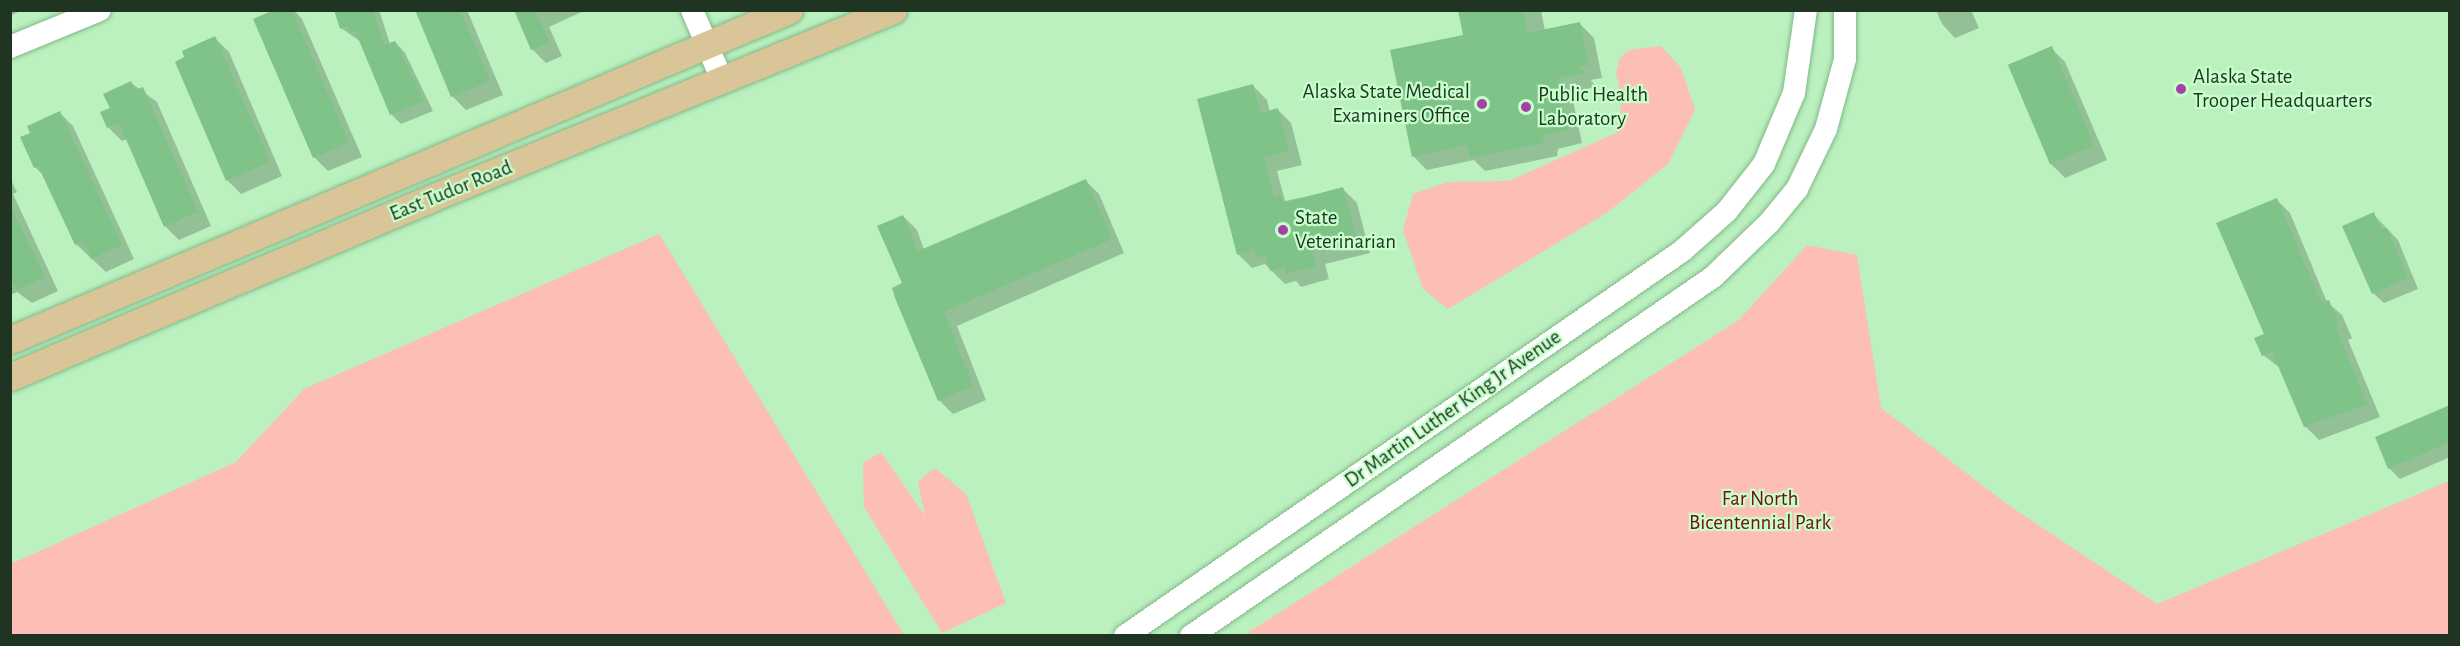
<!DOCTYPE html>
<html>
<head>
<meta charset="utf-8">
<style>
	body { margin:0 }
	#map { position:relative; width:2460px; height:646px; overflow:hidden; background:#baf1bf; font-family:"Alegreya Sans",sans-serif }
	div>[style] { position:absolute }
	.green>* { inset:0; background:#fcbeb5 }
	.shadow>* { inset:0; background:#0003 }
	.building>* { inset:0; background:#80c388; transform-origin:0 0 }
	.roads { filter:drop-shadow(0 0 2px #82b888) drop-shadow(0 0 2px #82b888) }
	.minor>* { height:22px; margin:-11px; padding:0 11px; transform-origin:11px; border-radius:11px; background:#fff }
	.major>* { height:27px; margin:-13.5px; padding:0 13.5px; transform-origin:13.5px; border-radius:13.5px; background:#d9c597 }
	.dots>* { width:16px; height:16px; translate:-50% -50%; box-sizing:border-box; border:3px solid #c7ffcc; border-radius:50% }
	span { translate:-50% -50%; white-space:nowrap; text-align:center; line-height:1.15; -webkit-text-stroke:4.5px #c7ffcc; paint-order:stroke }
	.poi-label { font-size:21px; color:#1f3522 }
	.left { translate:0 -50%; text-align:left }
	.right { translate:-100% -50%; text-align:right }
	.street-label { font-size:21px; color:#1f3522 }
	.park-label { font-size:21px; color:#780e0e }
	.frame { position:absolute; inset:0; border:12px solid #1f3522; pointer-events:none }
</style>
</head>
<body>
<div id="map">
	<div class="green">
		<div style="clip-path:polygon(1661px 46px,1681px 68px,1695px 110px,1668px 164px,1608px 212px,1448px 309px,1423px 289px,1403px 230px,1413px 194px,1448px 182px,1509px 181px,1616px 133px,1622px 100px,1616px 73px,1620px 58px,1629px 50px)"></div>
		<div style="clip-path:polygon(659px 234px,904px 635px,11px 635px,11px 564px,236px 462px,304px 389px)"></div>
		<div style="clip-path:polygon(1807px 245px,1857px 255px,1881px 408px,2007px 504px,2157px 604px,2449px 481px,2449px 635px,1244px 635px,1739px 320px)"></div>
		<div style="clip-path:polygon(881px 452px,925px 516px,918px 482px,935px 468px,966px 494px,1006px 603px,942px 633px,864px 507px,863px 463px)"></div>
	</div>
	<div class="shadow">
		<div style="clip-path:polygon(10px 10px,22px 10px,10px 16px)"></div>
		<div style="clip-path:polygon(277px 10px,294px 10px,302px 19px,362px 157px,328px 171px,314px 157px,255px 20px)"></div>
		<div style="clip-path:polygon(336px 10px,379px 10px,390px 44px,395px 42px,405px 53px,433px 111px,401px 124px,391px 114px,361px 42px,341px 28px)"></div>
		<div style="clip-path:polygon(416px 10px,467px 10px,503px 95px,466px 110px,452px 96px)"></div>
		<div style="clip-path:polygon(516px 10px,586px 10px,549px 27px,562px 56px,546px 63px,532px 49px)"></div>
		<div style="clip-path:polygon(1459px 10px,1541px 10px,1545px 31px,1580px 24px,1594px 38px,1602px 78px,1591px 80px,1596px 87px,1571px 92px,1582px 143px,1558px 149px,1557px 156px,1485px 171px,1474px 160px,1427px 170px,1413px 156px,1465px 36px)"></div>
		<div style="clip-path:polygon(1936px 10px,1971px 10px,1979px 28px,1955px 38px,1942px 24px)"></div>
		<div style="clip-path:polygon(215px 38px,229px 52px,282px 176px,241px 194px,227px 180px)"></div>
		<div style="clip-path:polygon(2051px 48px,2065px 62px,2107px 160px,2065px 178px,2051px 164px)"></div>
		<div style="clip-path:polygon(131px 83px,157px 102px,211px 226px,179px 240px,165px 226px,127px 139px,122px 141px,108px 127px,112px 109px)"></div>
		<div style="clip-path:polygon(1253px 86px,1267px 100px,1270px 112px,1278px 110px,1291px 123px,1302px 165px,1277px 171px,1285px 201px,1343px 189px,1357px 203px,1370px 253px,1325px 264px,1329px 279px,1301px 287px,1296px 281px,1285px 284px,1265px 264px,1252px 268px,1238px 254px)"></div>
		<div style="clip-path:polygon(59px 112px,73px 126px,134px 259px,106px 272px,76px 244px,44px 176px,35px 167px,32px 134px)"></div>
		<div style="clip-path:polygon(10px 178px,17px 192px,13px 194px,58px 291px,32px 303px,17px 292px,10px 295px)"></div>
		<div style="clip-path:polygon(1085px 180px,1099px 194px,1124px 253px,957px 326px,986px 400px,953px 414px,939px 400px,904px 284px,903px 216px,917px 230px,924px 250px)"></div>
		<div style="clip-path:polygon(2276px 199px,2290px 213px,2327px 302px,2342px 315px,2352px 338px,2348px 340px,2380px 417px,2319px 440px,2305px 426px,2280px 368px,2263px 355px)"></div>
		<div style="clip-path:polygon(2373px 214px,2398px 240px,2418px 289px,2384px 303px,2373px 293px)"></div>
		<div style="clip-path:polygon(2450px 406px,2450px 457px,2400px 479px,2389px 468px)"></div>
	</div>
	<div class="building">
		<div style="clip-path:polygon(274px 10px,292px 10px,349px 143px,313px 158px,253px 19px)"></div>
		<div style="clip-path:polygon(334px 10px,373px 10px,384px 45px,395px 41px,424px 101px,390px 115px,355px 31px,350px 33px,348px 26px,340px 29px)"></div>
		<div style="clip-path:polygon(415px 10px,460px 10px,490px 81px,451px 97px)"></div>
		<div style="clip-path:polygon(514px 10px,535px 10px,549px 42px,531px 50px)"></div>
		<div style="clip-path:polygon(1458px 10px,1523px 10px,1527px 33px,1580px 22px,1589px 65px,1579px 67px,1584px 73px,1558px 78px,1569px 130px,1544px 135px,1543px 143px,1470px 158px,1467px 145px,1412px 157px,1390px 50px,1463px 35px)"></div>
		<div style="clip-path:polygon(215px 36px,270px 162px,226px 181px,175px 62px,184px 57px,182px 51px)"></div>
		<div style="left:2052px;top:46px;width:108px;height:48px;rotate:67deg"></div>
		<div style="clip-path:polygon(131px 81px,135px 90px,143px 87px,198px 212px,164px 227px,119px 123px,107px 128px,100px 112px,110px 108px,103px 94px)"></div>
		<div style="clip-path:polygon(1253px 84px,1261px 113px,1278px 108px,1289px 151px,1264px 158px,1274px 197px,1281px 196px,1283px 203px,1343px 187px,1357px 239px,1312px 251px,1316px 266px,1286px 274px,1285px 267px,1270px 271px,1266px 255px,1256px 258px,1254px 250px,1237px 255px,1197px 99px)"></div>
		<div style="clip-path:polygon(60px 111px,122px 245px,91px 259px,83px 241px,75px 245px,38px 166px,34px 168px,20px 137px,30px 133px,27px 126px)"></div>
		<div style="clip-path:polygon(1086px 179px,1112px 239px,944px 312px,973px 386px,938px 401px,895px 298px,892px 288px,902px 283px,877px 226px,903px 215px,918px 251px)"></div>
		<div style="clip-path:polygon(2277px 198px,2321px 302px,2329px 300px,2339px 324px,2335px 326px,2367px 404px,2304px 427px,2272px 352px,2262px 356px,2254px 338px,2264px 334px,2216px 223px)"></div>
		<div style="clip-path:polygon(10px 205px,45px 277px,17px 290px,10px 277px)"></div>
		<div style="clip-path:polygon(2374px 212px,2381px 230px,2387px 228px,2408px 278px,2372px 294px,2342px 226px)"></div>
		<div style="clip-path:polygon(2450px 405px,2450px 442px,2388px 469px,2375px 437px)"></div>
	</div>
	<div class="roads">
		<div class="minor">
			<div style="left:692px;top:10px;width:76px;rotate:66.8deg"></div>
			<div style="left:10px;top:47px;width:97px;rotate:-22.3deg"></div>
			<div style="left:1125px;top:636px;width:677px;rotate:-34.65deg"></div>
			<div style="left:1682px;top:251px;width:60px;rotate:-41.6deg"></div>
			<div style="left:1727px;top:211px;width:60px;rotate:-51.8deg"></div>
			<div style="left:1764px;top:164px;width:77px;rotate:-67.1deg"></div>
			<div style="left:1794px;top:93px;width:84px;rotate:-81.8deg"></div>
			<div style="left:1191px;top:636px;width:634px;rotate:-34.52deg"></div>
			<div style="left:1713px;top:277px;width:78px;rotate:-44deg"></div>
			<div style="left:1769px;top:223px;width:44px;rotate:-50.5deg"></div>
			<div style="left:1797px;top:189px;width:67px;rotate:-64.2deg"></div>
			<div style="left:1826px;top:129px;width:73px;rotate:-74.8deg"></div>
			<div style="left:1845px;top:59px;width:49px;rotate:-90deg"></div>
		</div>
		<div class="major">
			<div style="left:10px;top:340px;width:846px;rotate:-22.96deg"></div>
			<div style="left:10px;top:377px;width:455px;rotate:-23deg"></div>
			<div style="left:429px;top:199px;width:501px;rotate:-22.16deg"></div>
		</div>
	</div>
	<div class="dots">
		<div style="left:2181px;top:89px;background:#a540a6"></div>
		<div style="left:1482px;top:104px;background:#a540a6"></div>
		<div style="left:1526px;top:107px;background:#a540a6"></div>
		<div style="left:1283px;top:230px;background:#a540a6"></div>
	</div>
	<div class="poi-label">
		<span class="left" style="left:2193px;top:89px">Alaska State<br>Trooper Headquarters</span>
		<span class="right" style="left:1470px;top:104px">Alaska State Medical<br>Examiners Office</span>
		<span class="left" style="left:1538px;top:107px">Public Health<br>Laboratory</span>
		<span class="left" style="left:1295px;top:230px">State<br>Veterinarian</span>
	</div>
	<div class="street-label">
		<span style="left:451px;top:191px;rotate:-22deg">East Tudor Road</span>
		<span style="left:1453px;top:409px;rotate:-35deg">Dr Martin Luther King Jr Avenue</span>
	</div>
	<div class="park-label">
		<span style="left:1760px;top:511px">Far North<br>Bicentennial Park</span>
	</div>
	<div class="frame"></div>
</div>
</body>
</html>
